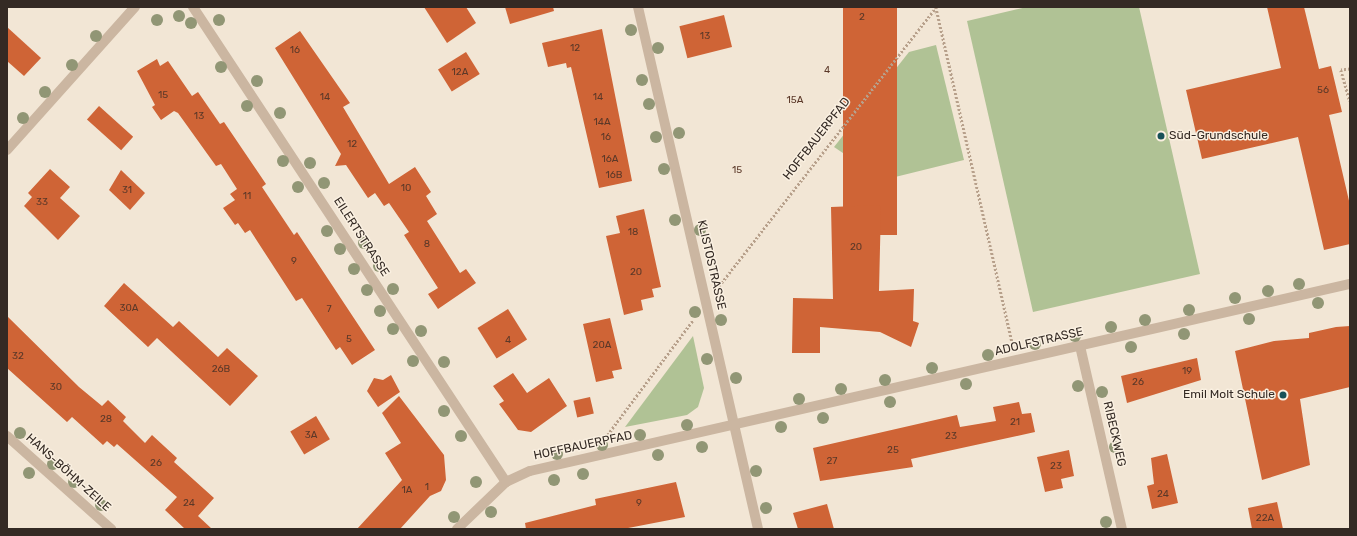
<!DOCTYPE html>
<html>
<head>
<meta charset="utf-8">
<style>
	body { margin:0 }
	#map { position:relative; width:1357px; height:536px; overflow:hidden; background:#f2e6d5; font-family:Rubik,sans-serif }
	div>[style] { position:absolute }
	.green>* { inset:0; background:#b0c295 }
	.building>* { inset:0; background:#cf6436; transform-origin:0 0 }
	.path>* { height:2.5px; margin-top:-1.25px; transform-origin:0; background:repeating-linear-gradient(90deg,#b7a08b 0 2px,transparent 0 4px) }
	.minor>* { height:10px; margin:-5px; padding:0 5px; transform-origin:5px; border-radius:5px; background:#cbb6a1 }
	.trees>* { width:12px; height:12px; margin:-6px; border-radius:50%; background:#919675 }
	.dots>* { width:11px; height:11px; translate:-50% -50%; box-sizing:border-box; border:2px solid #faf0e1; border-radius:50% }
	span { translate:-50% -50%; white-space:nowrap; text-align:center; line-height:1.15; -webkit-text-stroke:3px #faf0e1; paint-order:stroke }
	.number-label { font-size:10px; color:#5b3828 }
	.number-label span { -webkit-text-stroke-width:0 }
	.poi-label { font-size:12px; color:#342a24 }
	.left { translate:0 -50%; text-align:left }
	.right { translate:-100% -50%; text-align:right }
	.street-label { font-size:12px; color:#342a24 }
	.frame { position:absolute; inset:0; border:8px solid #342a24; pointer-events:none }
</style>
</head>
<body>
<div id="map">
	<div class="green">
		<div style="clip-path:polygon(1027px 7px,1139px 7px,1200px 274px,1033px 312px,967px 21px)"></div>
		<div style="clip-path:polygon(936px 45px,964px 160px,883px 180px,834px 147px,909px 52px)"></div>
		<div style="clip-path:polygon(693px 336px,704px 388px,698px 407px,687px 415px,625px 427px)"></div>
	</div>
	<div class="building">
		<div style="clip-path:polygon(424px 7px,466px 7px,476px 23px,447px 43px)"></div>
		<div style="clip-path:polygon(505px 7px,553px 7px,554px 11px,510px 24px)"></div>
		<div style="left:843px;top:7px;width:54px;height:228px"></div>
		<div style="clip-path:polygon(1267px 7px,1304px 7px,1319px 69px,1331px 66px,1342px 112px,1329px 115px,1350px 205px,1350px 244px,1324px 250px,1298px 137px,1202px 159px,1186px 90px,1281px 68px)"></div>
		<div style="left:724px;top:15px;width:33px;height:46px;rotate:76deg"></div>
		<div style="clip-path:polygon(7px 27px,41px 58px,24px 76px,7px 61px)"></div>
		<div style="clip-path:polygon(602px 29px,632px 181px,599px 188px,571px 67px,567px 68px,566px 63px,548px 67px,542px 43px)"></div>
		<div style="clip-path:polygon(300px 31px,350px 103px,343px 107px,389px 184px,415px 167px,431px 192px,426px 196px,437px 214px,427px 221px,460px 273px,466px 269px,476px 283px,438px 309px,428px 294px,438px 288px,404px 235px,409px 232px,389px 203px,384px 206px,375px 193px,368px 198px,346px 165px,335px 166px,341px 154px,275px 48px)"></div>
		<div style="left:466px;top:52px;width:26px;height:33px;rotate:58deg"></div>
		<div style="clip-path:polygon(157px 59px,160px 66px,168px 61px,192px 96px,198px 92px,220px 124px,224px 122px,266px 184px,262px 187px,294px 235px,297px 232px,375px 350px,352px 365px,340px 347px,336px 350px,302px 298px,296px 301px,250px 230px,245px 233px,238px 223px,235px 225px,223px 208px,235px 200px,230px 194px,237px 189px,221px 164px,216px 166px,178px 113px,174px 111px,161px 120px,152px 107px,155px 105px,137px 71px)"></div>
		<div style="left:99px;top:106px;width:46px;height:18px;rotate:42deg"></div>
		<div style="clip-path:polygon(50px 169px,70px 187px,60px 198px,80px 216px,58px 240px,24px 206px,32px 197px,28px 193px)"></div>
		<div style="clip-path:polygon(121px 170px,145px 193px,130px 210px,109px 190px)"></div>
		<div style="clip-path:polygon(881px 205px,879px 291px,914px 289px,913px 321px,919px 323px,911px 347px,880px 332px,820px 327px,820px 353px,792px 353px,793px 298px,833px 299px,831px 207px)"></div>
		<div style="clip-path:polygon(644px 209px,661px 287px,652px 289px,654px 297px,641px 300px,643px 310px,624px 315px,606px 236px,620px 233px,616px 216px)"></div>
		<div style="clip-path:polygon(124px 283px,173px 327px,179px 321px,218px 357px,227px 348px,258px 376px,230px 406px,157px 338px,148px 347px,104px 306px)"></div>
		<div style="left:508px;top:309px;width:36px;height:36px;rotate:58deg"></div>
		<div style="clip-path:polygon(7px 316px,79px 387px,102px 406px,108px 400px,126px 417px,123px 421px,145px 443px,152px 435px,177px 458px,174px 462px,214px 498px,198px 516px,212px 529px,185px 529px,165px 510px,177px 497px,117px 444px,114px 447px,107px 441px,103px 445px,72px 417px,67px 422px,7px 368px)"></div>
		<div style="clip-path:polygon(610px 318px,622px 369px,612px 371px,614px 378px,596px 382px,583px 324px)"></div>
		<div style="clip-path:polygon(1350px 326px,1350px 387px,1300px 399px,1310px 465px,1262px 480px,1235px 351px,1274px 341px,1309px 338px,1309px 333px,1336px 327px)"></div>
		<div style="clip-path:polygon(1197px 358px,1201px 380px,1127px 403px,1121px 376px)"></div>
		<div style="clip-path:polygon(513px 373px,527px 393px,549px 378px,567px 406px,531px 432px,518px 430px,499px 404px,504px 401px,493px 386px)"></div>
		<div style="clip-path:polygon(391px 375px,400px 392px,378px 407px,367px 391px,374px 378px,383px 380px)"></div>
		<div style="clip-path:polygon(399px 396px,444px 455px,446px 480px,441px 491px,430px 496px,400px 529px,357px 529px,402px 480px,385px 453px,401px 443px,382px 413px)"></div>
		<div style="left:590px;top:397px;width:17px;height:17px;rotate:77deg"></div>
		<div style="clip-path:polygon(1019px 402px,1022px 414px,1031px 413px,1035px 432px,911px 459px,913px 467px,820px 481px,813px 448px,957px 415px,960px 427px,996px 421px,993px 407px)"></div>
		<div style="left:316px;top:416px;width:27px;height:30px;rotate:59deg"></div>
		<div style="clip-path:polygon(1069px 450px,1074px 476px,1061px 479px,1063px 488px,1045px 492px,1037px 457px)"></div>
		<div style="clip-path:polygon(1167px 454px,1178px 503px,1152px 509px,1147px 486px,1154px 484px,1151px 458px)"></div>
		<div style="clip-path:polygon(676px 482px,685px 517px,623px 529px,526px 529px,525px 523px,596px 505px,595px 499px)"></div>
		<div style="clip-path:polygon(1277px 502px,1283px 529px,1252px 529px,1248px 508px)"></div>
		<div style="clip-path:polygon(827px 504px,834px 529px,798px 529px,793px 513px)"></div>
	</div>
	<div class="path">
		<div style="left:936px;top:7px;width:347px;rotate:77.2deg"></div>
		<div style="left:1350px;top:69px;width:9px;rotate:174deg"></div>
		<div style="left:1341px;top:70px;width:32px;rotate:74deg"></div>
		<div style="left:719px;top:286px;width:353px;rotate:-52.1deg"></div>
		<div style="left:605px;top:438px;width:147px;rotate:-53.3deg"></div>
	</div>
	<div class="minor">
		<div style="left:193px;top:7px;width:569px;rotate:56.62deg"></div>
		<div style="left:638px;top:7px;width:536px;rotate:77.05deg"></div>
		<div style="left:7px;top:150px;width:192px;rotate:-48.2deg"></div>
		<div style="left:1080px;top:346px;width:188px;rotate:77.1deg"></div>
		<div style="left:7px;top:436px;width:140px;rotate:41.8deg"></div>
		<div style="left:457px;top:529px;width:68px;rotate:-43.8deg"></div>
		<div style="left:506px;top:482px;width:26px;rotate:-25deg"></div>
		<div style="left:530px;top:471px;width:841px;rotate:-12.85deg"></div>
	</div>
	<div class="trees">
		<div style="left:179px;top:16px"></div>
		<div style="left:157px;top:20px"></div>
		<div style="left:219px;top:20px"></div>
		<div style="left:191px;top:23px"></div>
		<div style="left:631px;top:30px"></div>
		<div style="left:96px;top:36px"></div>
		<div style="left:658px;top:48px"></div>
		<div style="left:72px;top:65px"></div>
		<div style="left:221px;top:67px"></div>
		<div style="left:642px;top:80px"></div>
		<div style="left:257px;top:81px"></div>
		<div style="left:45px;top:92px"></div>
		<div style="left:649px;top:104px"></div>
		<div style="left:247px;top:106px"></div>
		<div style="left:280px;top:113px"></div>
		<div style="left:23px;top:118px"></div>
		<div style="left:679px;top:133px"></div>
		<div style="left:656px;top:137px"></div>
		<div style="left:283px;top:161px"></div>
		<div style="left:310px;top:163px"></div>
		<div style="left:664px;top:169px"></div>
		<div style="left:324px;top:183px"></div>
		<div style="left:298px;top:187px"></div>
		<div style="left:675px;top:220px"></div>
		<div style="left:700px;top:230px"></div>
		<div style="left:327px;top:231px"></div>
		<div style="left:364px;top:243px"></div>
		<div style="left:340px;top:249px"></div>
		<div style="left:379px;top:266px"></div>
		<div style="left:354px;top:269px"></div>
		<div style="left:1299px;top:284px"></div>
		<div style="left:393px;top:289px"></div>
		<div style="left:367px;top:290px"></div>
		<div style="left:1268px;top:291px"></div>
		<div style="left:1235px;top:298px"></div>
		<div style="left:1318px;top:303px"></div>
		<div style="left:1189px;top:310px"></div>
		<div style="left:380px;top:311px"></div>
		<div style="left:695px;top:312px"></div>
		<div style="left:1249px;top:319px"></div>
		<div style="left:721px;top:320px"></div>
		<div style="left:1145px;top:320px"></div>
		<div style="left:1111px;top:327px"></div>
		<div style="left:393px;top:329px"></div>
		<div style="left:421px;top:331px"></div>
		<div style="left:1184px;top:334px"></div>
		<div style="left:1075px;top:336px"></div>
		<div style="left:1035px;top:344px"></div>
		<div style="left:1131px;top:347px"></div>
		<div style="left:988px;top:355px"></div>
		<div style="left:707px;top:359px"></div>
		<div style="left:413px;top:361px"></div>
		<div style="left:444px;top:362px"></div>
		<div style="left:932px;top:368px"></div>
		<div style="left:736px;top:378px"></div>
		<div style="left:885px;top:380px"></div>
		<div style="left:966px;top:384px"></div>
		<div style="left:1078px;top:386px"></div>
		<div style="left:841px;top:389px"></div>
		<div style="left:1102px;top:392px"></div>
		<div style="left:799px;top:399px"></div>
		<div style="left:890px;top:402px"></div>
		<div style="left:444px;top:411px"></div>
		<div style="left:823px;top:418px"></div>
		<div style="left:687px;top:425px"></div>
		<div style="left:781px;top:427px"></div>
		<div style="left:20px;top:433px"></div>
		<div style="left:640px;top:435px"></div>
		<div style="left:461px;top:436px"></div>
		<div style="left:602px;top:445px"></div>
		<div style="left:702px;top:447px"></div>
		<div style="left:1115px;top:447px"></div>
		<div style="left:557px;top:454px"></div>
		<div style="left:658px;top:455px"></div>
		<div style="left:53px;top:464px"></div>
		<div style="left:756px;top:471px"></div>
		<div style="left:29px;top:473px"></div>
		<div style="left:583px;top:474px"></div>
		<div style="left:554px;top:480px"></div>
		<div style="left:74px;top:482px"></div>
		<div style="left:476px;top:482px"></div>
		<div style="left:101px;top:505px"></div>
		<div style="left:766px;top:508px"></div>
		<div style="left:491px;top:512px"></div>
		<div style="left:454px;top:517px"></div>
		<div style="left:1106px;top:522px"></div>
	</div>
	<div class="dots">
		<div style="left:1161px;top:136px;background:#175158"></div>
		<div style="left:1283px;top:395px;background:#175158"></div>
	</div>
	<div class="number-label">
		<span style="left:862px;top:18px">2</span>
		<span style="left:705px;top:37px">13</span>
		<span style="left:575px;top:49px">12</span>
		<span style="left:295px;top:51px">16</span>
		<span style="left:827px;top:71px">4</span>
		<span style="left:460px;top:73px">12A</span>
		<span style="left:1323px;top:91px">56</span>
		<span style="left:163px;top:96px">15</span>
		<span style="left:325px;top:98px">14</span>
		<span style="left:598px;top:98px">14</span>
		<span style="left:795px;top:101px">15A</span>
		<span style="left:199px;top:117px">13</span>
		<span style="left:602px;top:123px">14A</span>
		<span style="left:606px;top:138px">16</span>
		<span style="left:352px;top:145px">12</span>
		<span style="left:610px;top:160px">16A</span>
		<span style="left:737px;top:171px">15</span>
		<span style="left:614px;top:176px">16B</span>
		<span style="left:406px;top:189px">10</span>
		<span style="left:127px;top:191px">31</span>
		<span style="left:247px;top:197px">11</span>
		<span style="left:42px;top:203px">33</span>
		<span style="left:633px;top:233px">18</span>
		<span style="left:427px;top:245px">8</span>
		<span style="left:856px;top:248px">20</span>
		<span style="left:294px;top:262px">9</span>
		<span style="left:636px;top:273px">20</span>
		<span style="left:129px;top:309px">30A</span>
		<span style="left:329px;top:310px">7</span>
		<span style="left:349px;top:340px">5</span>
		<span style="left:508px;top:341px">4</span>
		<span style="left:602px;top:346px">20A</span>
		<span style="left:18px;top:357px">32</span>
		<span style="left:221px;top:370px">26B</span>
		<span style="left:1187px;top:372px">19</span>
		<span style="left:1138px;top:383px">26</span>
		<span style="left:56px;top:388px">30</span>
		<span style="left:106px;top:420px">28</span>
		<span style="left:1015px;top:423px">21</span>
		<span style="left:311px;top:436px">3A</span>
		<span style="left:951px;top:437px">23</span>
		<span style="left:893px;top:451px">25</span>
		<span style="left:832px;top:462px">27</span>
		<span style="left:156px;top:464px">26</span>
		<span style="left:1056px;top:467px">23</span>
		<span style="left:427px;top:488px">1</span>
		<span style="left:407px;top:491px">1A</span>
		<span style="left:1163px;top:495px">24</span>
		<span style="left:189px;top:504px">24</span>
		<span style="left:639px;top:504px">9</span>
		<span style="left:1265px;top:519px">22A</span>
	</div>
	<div class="poi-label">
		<span class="left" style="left:1169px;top:136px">Süd-Grundschule</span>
		<span class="right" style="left:1275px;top:395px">Emil Molt Schule</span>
	</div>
	<div class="street-label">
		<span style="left:817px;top:139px;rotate:-52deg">HOFFBAUERPFAD</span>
		<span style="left:361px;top:237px;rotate:57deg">EILERTSTRASSE</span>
		<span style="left:711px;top:265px;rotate:77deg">KLISTOSTRASSE</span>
		<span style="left:1039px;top:342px;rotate:-13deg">ADOLFSTRASSE</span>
		<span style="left:1114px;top:434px;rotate:77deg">RIBECKWEG</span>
		<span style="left:583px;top:446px;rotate:-12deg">HOFFBAUERPFAD</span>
		<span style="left:68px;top:473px;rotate:42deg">HANS-BÖHM-ZEILE</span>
	</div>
	<div class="frame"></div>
</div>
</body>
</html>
